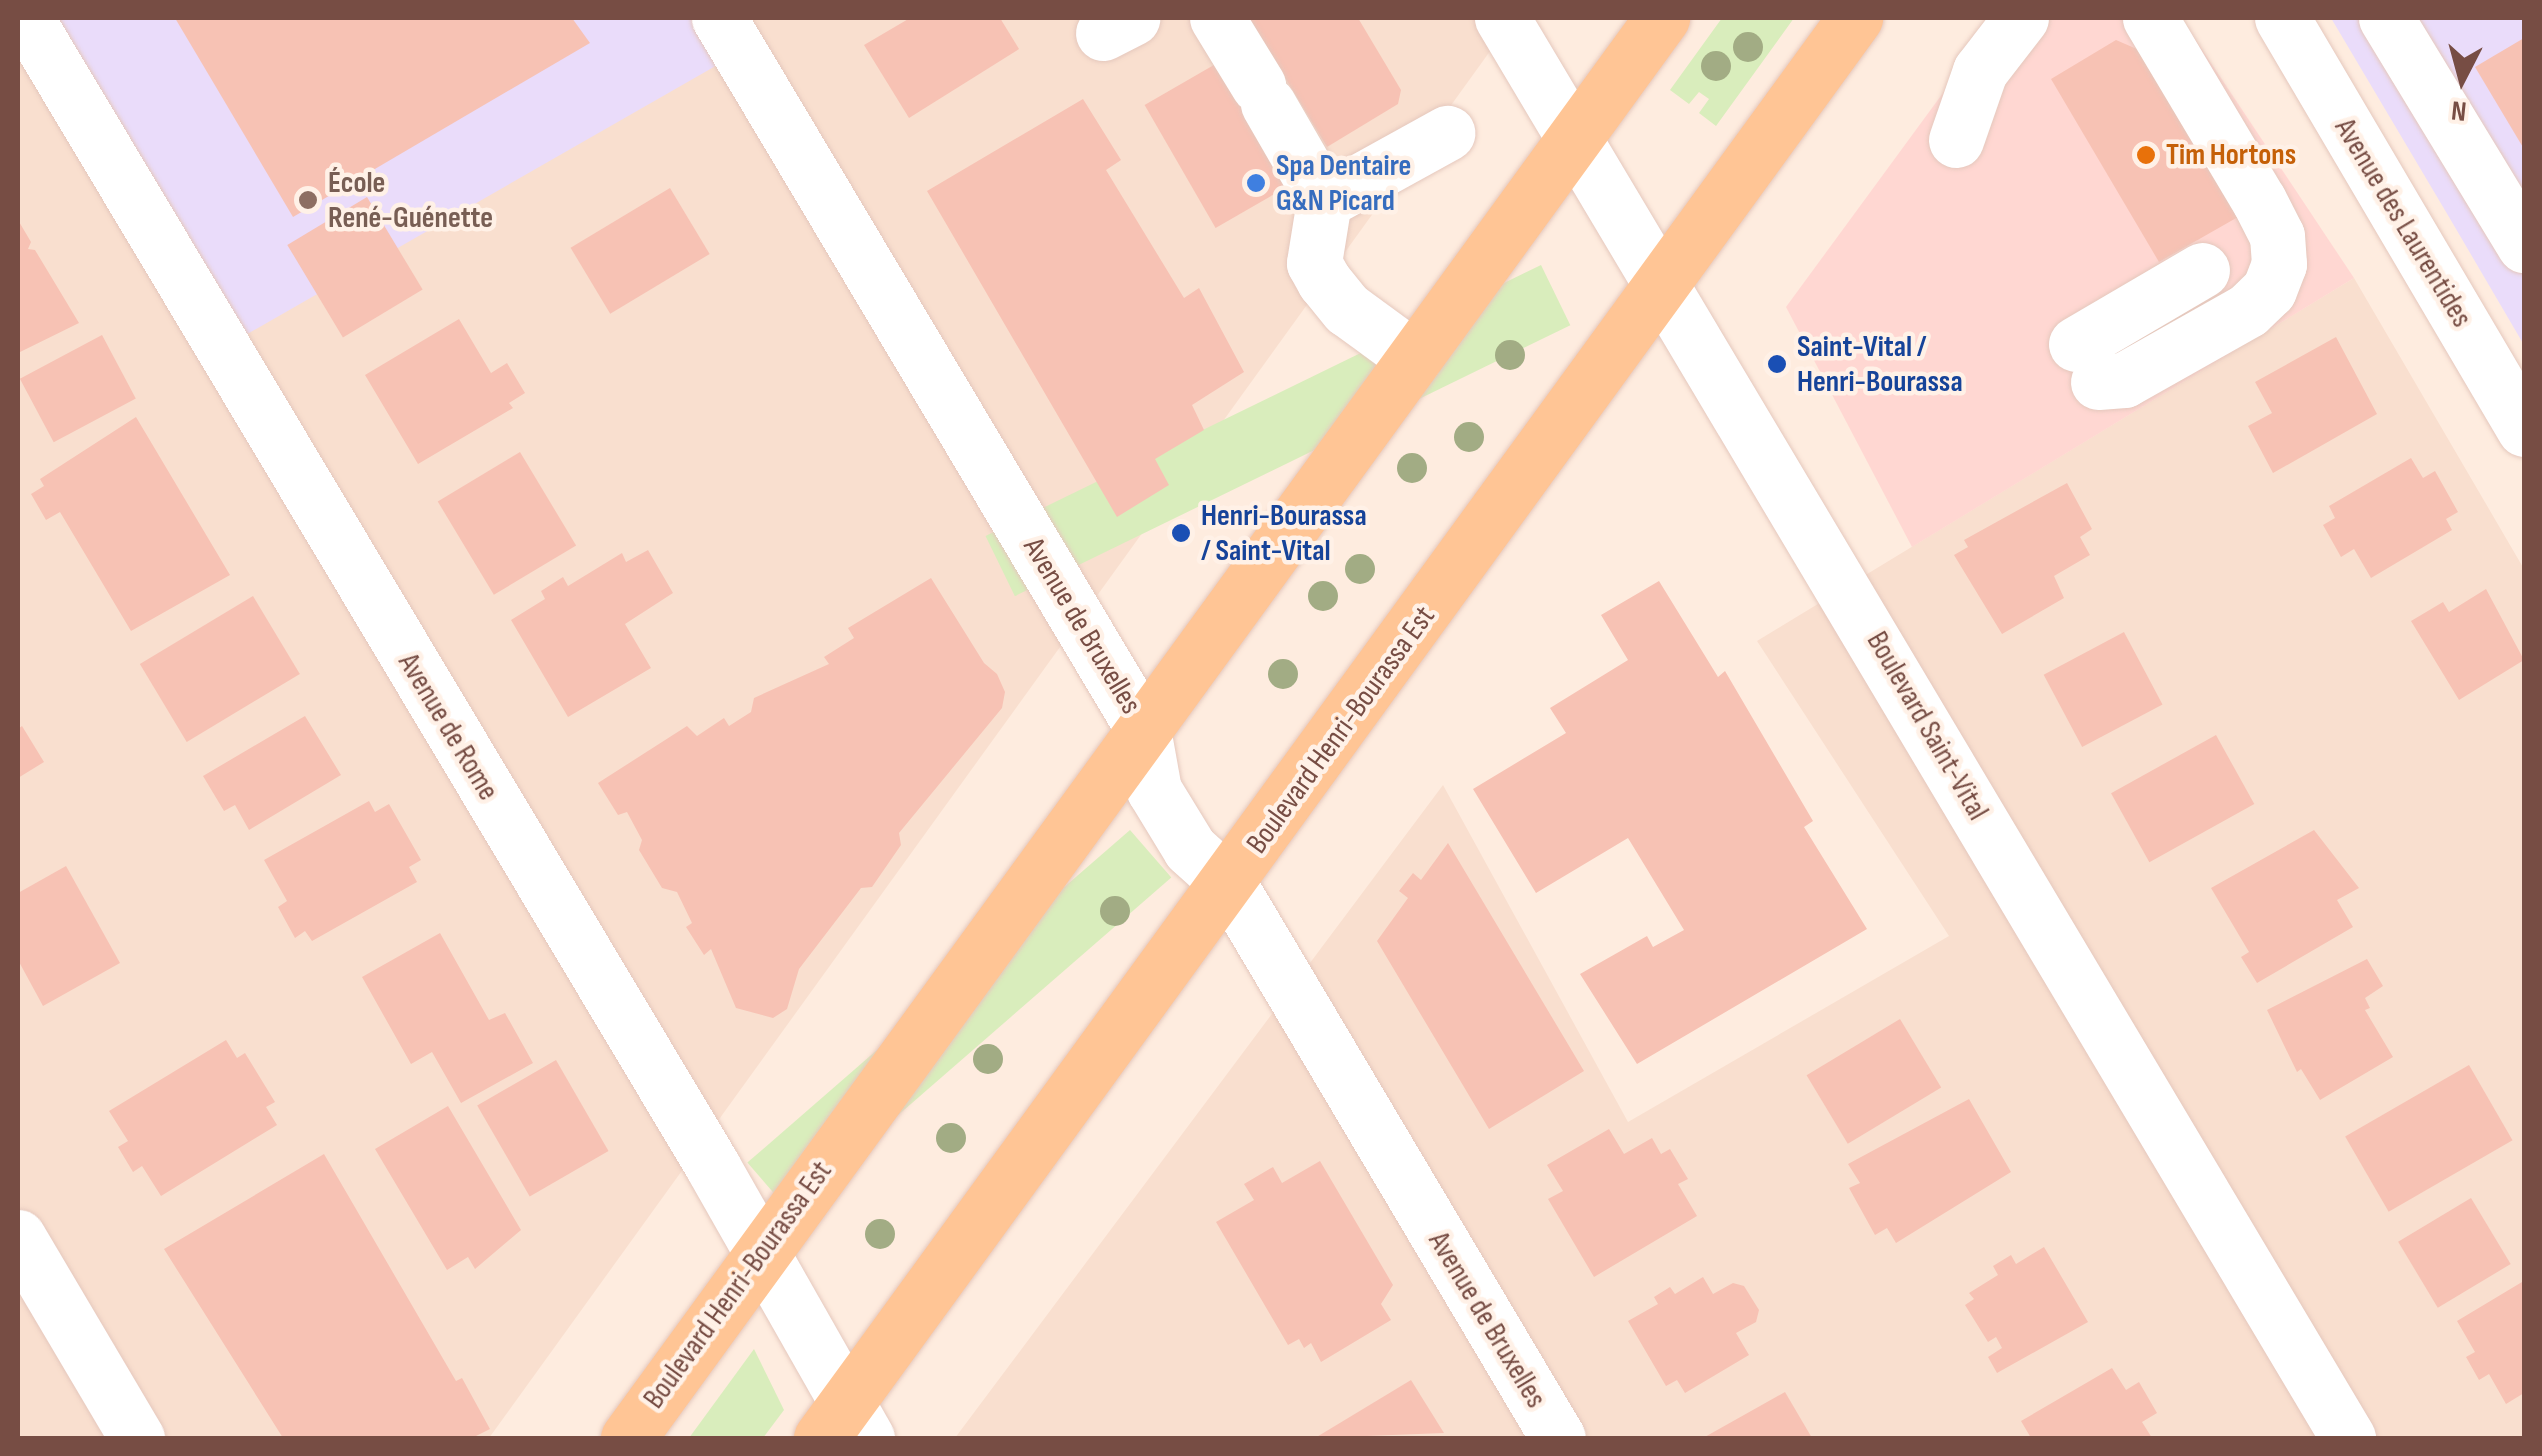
<!DOCTYPE html>
<html>
<head>
<meta charset="utf-8">
<style>
	body { margin:0 }
	#map { position:relative; width:2542px; height:1456px; overflow:hidden; background:#feecdf; font-family:"Sofia Sans Condensed",sans-serif }
	div>[style] { position:absolute }
	.residential>* { inset:0; background:#f9dfcf }
	.commercial>* { inset:0; background:#ffd7d2 }
	.education>* { inset:0; background:#eadcfa }
	.green>* { inset:0; background:#d9edbc; transform-origin:0 0 }
	.building>* { inset:0; background:#f7c2b4; transform-origin:0 0 }
	.roads { filter:drop-shadow(0 0 2px #e5c8bd) drop-shadow(0 0 2px #e5c8bd) }
	.minor>* { height:55px; margin:-27.5px; padding:0 27.5px; transform-origin:27.5px; border-radius:27.5px; background:#fff }
	.major>* { height:55px; margin:-27.5px; padding:0 27.5px; transform-origin:27.5px; border-radius:27.5px; background:#ffc595 }
	.trees>* { width:30px; height:30px; margin:-15px; border-radius:50%; background:#a2ac84 }
	.dots>* { width:28px; height:28px; translate:-50% -50%; box-sizing:border-box; border:5px solid #fff1e7; border-radius:50% }
	span { translate:-50% -50%; white-space:nowrap; text-align:center; line-height:1.15; -webkit-text-stroke:9px #fff1e7; paint-order:stroke }
	.food-label { font-size:30px; color:#c56008; font-weight:700 }
	.left { translate:0 -50%; text-align:left }
	.shop-label { font-size:30px; color:#366cbe; font-weight:700 }
	.education-label { font-size:30px; color:#785e54; font-weight:700 }
	.street-label { font-size:30px; color:#774d44 }
	.transit-label { font-size:30px; color:#164399; font-weight:700 }
	.frame { position:absolute; inset:0; border:20px solid #774d44; pointer-events:none }
	.north { position:absolute; left:2412px; top:30px; width:100px; height:100px; -webkit-text-stroke:8px #fff1e7; paint-order:stroke; rotate:186deg; font-size:28px; font-weight:700; line-height:40px; text-align:center; color:#774d44 }
	.north::after { content:''; display:block; margin:auto; width:35px; height:45px; background:#774d44; clip-path:polygon(50% 0,100% 100%,50% 72%,0 100%) }
</style>
</head>
<body>
<div id="map">
	<div class="residential">
		<div style="clip-path:polygon(18px 18px,1514px 18px,489px 1438px,18px 1438px)"></div>
		<div style="clip-path:polygon(2354px 278px,2524px 569px,2524px 1438px,955px 1438px,1443px 785px,1628px 1122px,1949px 936px,1757px 641px)"></div>
	</div>
	<div class="commercial">
		<div style="clip-path:polygon(1998px 18px,2181px 18px,2354px 278px,1912px 547px,1786px 307px)"></div>
	</div>
	<div class="education">
		<div style="clip-path:polygon(26px 18px,719px 18px,740px 52px,223px 348px)"></div>
		<div style="clip-path:polygon(2331px 18px,2524px 18px,2524px 345px,2449px 217px)"></div>
	</div>
	<div class="green">
		<div style="clip-path:polygon(1722px 18px,1794px 18px,1716px 126px,1699px 113px,1709px 99px,1699px 92px,1689px 104px,1670px 90px)"></div>
		<div style="left:1541px;top:265px;width:67px;height:618px;rotate:64deg"></div>
		<div style="left:1130px;top:830px;width:63px;height:507px;rotate:49deg"></div>
		<div style="clip-path:polygon(754px 1349px,784px 1410px,763px 1438px,689px 1438px)"></div>
	</div>
	<div class="building">
		<div style="clip-path:polygon(175px 18px,572px 18px,590px 43px,293px 217px)"></div>
		<div style="clip-path:polygon(910px 18px,1000px 18px,1019px 49px,909px 118px,864px 45px)"></div>
		<div style="clip-path:polygon(1249px 18px,1358px 18px,1401px 90px,1398px 104px,1327px 147px)"></div>
		<div style="clip-path:polygon(2524px 38px,2524px 149px,2475px 67px)"></div>
		<div style="clip-path:polygon(2116px 40px,2153px 56px,2245px 213px,2159px 262px,2051px 79px)"></div>
		<div style="left:1226px;top:58px;width:142px;height:94px;rotate:60deg"></div>
		<div style="clip-path:polygon(1083px 99px,1121px 160px,1106px 170px,1184px 298px,1199px 288px,1244px 372px,1192px 405px,1204px 430px,1155px 459px,1169px 485px,1117px 517px,927px 191px)"></div>
		<div style="left:670px;top:188px;width:77px;height:116px;rotate:59deg"></div>
		<div style="left:367px;top:197px;width:108px;height:93px;rotate:59deg"></div>
		<div style="clip-path:polygon(18px 220px,31px 242px,28px 249px,35px 250px,79px 323px,18px 353px)"></div>
		<div style="clip-path:polygon(459px 319px,491px 373px,507px 363px,525px 393px,509px 403px,513px 408px,418px 464px,365px 375px)"></div>
		<div style="left:102px;top:335px;width:72px;height:93px;rotate:62deg"></div>
		<div style="clip-path:polygon(2336px 337px,2377px 414px,2273px 473px,2248px 426px,2272px 413px,2255px 382px)"></div>
		<div style="clip-path:polygon(136px 417px,230px 575px,131px 631px,60px 512px,46px 520px,31px 494px,44px 486px,40px 479px)"></div>
		<div style="left:520px;top:452px;width:109px;height:96px;rotate:59deg"></div>
		<div style="clip-path:polygon(2411px 458px,2423px 478px,2435px 471px,2458px 512px,2446px 519px,2452px 530px,2371px 578px,2354px 549px,2341px 557px,2323px 525px,2335px 518px,2329px 506px)"></div>
		<div style="clip-path:polygon(2067px 483px,2092px 529px,2080px 537px,2090px 555px,2054px 576px,2064px 598px,2002px 634px,1954px 555px,1968px 547px,1964px 540px)"></div>
		<div style="clip-path:polygon(648px 550px,673px 593px,625px 624px,651px 668px,568px 717px,511px 620px,545px 599px,541px 591px,563px 577px,568px 586px,622px 553px,626px 562px)"></div>
		<div style="clip-path:polygon(931px 578px,984px 663px,997px 674px,1005px 692px,1002px 708px,899px 833px,901px 845px,872px 887px,861px 888px,799px 969px,787px 1009px,773px 1018px,736px 1008px,711px 949px,704px 955px,686px 927px,692px 923px,677px 892px,662px 888px,639px 850px,642px 840px,627px 812px,618px 815px,598px 783px,687px 726px,697px 736px,724px 718px,729px 726px,751px 712px,754px 698px,829px 664px,824px 657px,854px 638px,848px 628px)"></div>
		<div style="clip-path:polygon(1659px 581px,1718px 677px,1725px 671px,1813px 821px,1804px 827px,1867px 929px,1637px 1064px,1580px 974px,1647px 936px,1653px 947px,1684px 930px,1628px 838px,1536px 893px,1473px 789px,1566px 733px,1550px 708px,1628px 660px,1601px 615px)"></div>
		<div style="clip-path:polygon(2486px 589px,2524px 660px,2459px 700px,2411px 621px,2443px 602px,2449px 612px)"></div>
		<div style="left:253px;top:596px;width:91px;height:132px;rotate:59deg"></div>
		<div style="left:2124px;top:632px;width:82px;height:91px;rotate:62deg"></div>
		<div style="clip-path:polygon(305px 716px,341px 775px,249px 830px,235px 805px,224px 811px,203px 776px)"></div>
		<div style="clip-path:polygon(22px 726px,44px 762px,18px 778px,18px 729px)"></div>
		<div style="left:2216px;top:735px;width:79px;height:120px;rotate:61deg"></div>
		<div style="clip-path:polygon(369px 801px,375px 812px,389px 804px,421px 860px,409px 867px,417px 882px,312px 941px,305px 931px,295px 938px,278px 907px,287px 901px,264px 860px)"></div>
		<div style="clip-path:polygon(2314px 830px,2359px 888px,2337px 900px,2353px 927px,2257px 983px,2241px 957px,2249px 952px,2211px 888px)"></div>
		<div style="clip-path:polygon(1448px 843px,1584px 1071px,1489px 1129px,1377px 941px,1408px 898px,1399px 891px,1413px 873px,1421px 880px)"></div>
		<div style="clip-path:polygon(66px 866px,120px 963px,43px 1006px,18px 960px,18px 893px)"></div>
		<div style="clip-path:polygon(440px 933px,489px 1020px,505px 1013px,533px 1063px,461px 1103px,432px 1052px,411px 1064px,362px 977px)"></div>
		<div style="clip-path:polygon(2367px 959px,2383px 986px,2365px 998px,2370px 1008px,2365px 1010px,2393px 1057px,2320px 1100px,2301px 1069px,2297px 1072px,2267px 1010px)"></div>
		<div style="left:1900px;top:1019px;width:80px;height:109px;rotate:59deg"></div>
		<div style="clip-path:polygon(226px 1040px,237px 1058px,245px 1053px,275px 1102px,266px 1107px,277px 1125px,161px 1196px,142px 1166px,133px 1172px,118px 1147px,128px 1141px,109px 1111px)"></div>
		<div style="left:556px;top:1060px;width:105px;height:91px;rotate:60deg"></div>
		<div style="left:2469px;top:1065px;width:87px;height:143px;rotate:60deg"></div>
		<div style="clip-path:polygon(1969px 1099px,2011px 1172px,1896px 1243px,1887px 1228px,1875px 1235px,1849px 1188px,1860px 1183px,1848px 1164px)"></div>
		<div style="clip-path:polygon(448px 1106px,521px 1230px,475px 1269px,468px 1257px,447px 1270px,375px 1149px)"></div>
		<div style="clip-path:polygon(1609px 1129px,1624px 1154px,1652px 1138px,1661px 1154px,1670px 1149px,1688px 1179px,1678px 1184px,1697px 1216px,1594px 1277px,1548px 1199px,1563px 1191px,1547px 1165px)"></div>
		<div style="clip-path:polygon(324px 1154px,456px 1381px,462px 1378px,490px 1429px,472px 1438px,283px 1438px,164px 1249px)"></div>
		<div style="clip-path:polygon(1320px 1161px,1393px 1285px,1381px 1304px,1391px 1320px,1321px 1362px,1311px 1343px,1304px 1348px,1299px 1339px,1288px 1345px,1216px 1222px,1254px 1200px,1244px 1184px,1273px 1167px,1282px 1183px)"></div>
		<div style="left:2471px;top:1198px;width:77px;height:85px;rotate:59deg"></div>
		<div style="clip-path:polygon(2044px 1247px,2088px 1322px,1997px 1373px,1988px 1357px,2002px 1348px,1996px 1337px,1988px 1342px,1965px 1305px,1974px 1299px,1969px 1293px,1998px 1275px,1993px 1266px,2011px 1255px,2016px 1264px)"></div>
		<div style="clip-path:polygon(1703px 1277px,1713px 1294px,1733px 1283px,1744px 1286px,1759px 1310px,1756px 1322px,1736px 1333px,1749px 1355px,1685px 1393px,1677px 1380px,1666px 1386px,1628px 1321px,1658px 1304px,1654px 1297px,1670px 1287px,1675px 1294px)"></div>
		<div style="clip-path:polygon(2522px 1282px,2524px 1393px,2506px 1404px,2489px 1374px,2479px 1380px,2466px 1357px,2475px 1352px,2457px 1321px)"></div>
		<div style="clip-path:polygon(2112px 1368px,2126px 1390px,2139px 1382px,2157px 1413px,2142px 1422px,2152px 1438px,2031px 1438px,2021px 1421px)"></div>
		<div style="clip-path:polygon(1411px 1380px,1444px 1433px,1315px 1438px)"></div>
		<div style="clip-path:polygon(1785px 1392px,1812px 1438px,1703px 1438px)"></div>
	</div>
	<div class="roads">
		<div class="minor">
			<div style="left:26px;top:18px;width:1339px;rotate:59.12deg"></div>
			<div style="left:713px;top:1167px;width:312px;rotate:60.4deg"></div>
			<div style="left:719px;top:18px;width:828px;rotate:59.19deg"></div>
			<div style="left:1143px;top:729px;width:62px;rotate:79.8deg"></div>
			<div style="left:1154px;top:790px;width:69px;rotate:58.6deg"></div>
			<div style="left:1190px;top:849px;width:52px;rotate:41.9deg"></div>
			<div style="left:1229px;top:884px;width:644px;rotate:59.3deg"></div>
			<div style="left:1217px;top:18px;width:79px;rotate:58.5deg"></div>
			<div style="left:1502px;top:18px;width:1653px;rotate:59.21deg"></div>
			<div style="left:2282px;top:18px;width:477px;rotate:59.5deg"></div>
			<div style="left:2386px;top:18px;width:266px;rotate:58.7deg"></div>
			<div style="left:1103px;top:33px;width:33px;rotate:-27deg"></div>
			<div style="left:1268px;top:104px;width:112px;rotate:60deg"></div>
			<div style="left:1324px;top:201px;width:63px;rotate:99.2deg"></div>
			<div style="left:1314px;top:263px;width:21px;rotate:61deg"></div>
			<div style="left:1324px;top:281px;width:36px;rotate:51deg"></div>
			<div style="left:1347px;top:309px;width:83px;rotate:36.2deg"></div>
			<div style="left:1956px;top:140px;width:73px;rotate:-70.8deg"></div>
			<div style="left:1980px;top:71px;width:67px;rotate:-52.3deg"></div>
			<div style="left:1324px;top:201px;width:141px;rotate:-28.9deg"></div>
			<div style="left:2076px;top:344px;width:146px;rotate:-30.4deg"></div>
			<div style="left:2098px;top:382px;width:26px;rotate:-4deg"></div>
			<div style="left:2124px;top:380px;width:142px;rotate:-29.4deg"></div>
			<div style="left:2248px;top:310px;width:29px;rotate:-44deg"></div>
			<div style="left:2269px;top:290px;width:28px;rotate:-69deg"></div>
			<div style="left:2279px;top:264px;width:28px;rotate:-94deg"></div>
			<div style="left:2277px;top:236px;width:39px;rotate:-117deg"></div>
			<div style="left:2259px;top:201px;width:213px;rotate:-120.8deg"></div>
			<div style="left:18px;top:1237px;width:234px;rotate:59.4deg"></div>
		</div>
		<div class="major">
			<div style="left:628px;top:1438px;width:1757px;rotate:-53.94deg"></div>
			<div style="left:821px;top:1438px;width:1757px;rotate:-53.94deg"></div>
		</div>
	</div>
	<div class="trees">
		<div style="left:1748px;top:47px"></div>
		<div style="left:1716px;top:66px"></div>
		<div style="left:1510px;top:355px"></div>
		<div style="left:1469px;top:437px"></div>
		<div style="left:1412px;top:468px"></div>
		<div style="left:1360px;top:569px"></div>
		<div style="left:1323px;top:596px"></div>
		<div style="left:1283px;top:674px"></div>
		<div style="left:1115px;top:911px"></div>
		<div style="left:988px;top:1059px"></div>
		<div style="left:951px;top:1138px"></div>
		<div style="left:880px;top:1234px"></div>
	</div>
	<div class="dots">
		<div style="left:2146px;top:155px;background:#e8710a"></div>
		<div style="left:1256px;top:183px;background:#3f7fe0"></div>
		<div style="left:308px;top:200px;background:#8d6e63"></div>
		<div style="left:1777px;top:364px;background:#1a4fb4"></div>
		<div style="left:1181px;top:533px;background:#1a4fb4"></div>
	</div>
	<div class="food-label">
		<span class="left" style="left:2166px;top:155px">Tim Hortons</span>
	</div>
	<div class="shop-label">
		<span class="left" style="left:1276px;top:183px">Spa Dentaire<br>G&amp;N Picard</span>
	</div>
	<div class="education-label">
		<span class="left" style="left:328px;top:200px">École<br>René-Guénette</span>
	</div>
	<div class="street-label">
		<span style="left:2403px;top:223px;rotate:59deg">Avenue des Laurentides</span>
		<span style="left:1082px;top:626px;rotate:59deg">Avenue de Bruxelles</span>
		<span style="left:1927px;top:726px;rotate:60deg">Boulevard Saint-Vital</span>
		<span style="left:448px;top:727px;rotate:59deg">Avenue de Rome</span>
		<span style="left:1341px;top:730px;rotate:-54deg">Boulevard Henri-Bourassa Est</span>
		<span style="left:738px;top:1285px;rotate:-54deg">Boulevard Henri-Bourassa Est</span>
		<span style="left:1487px;top:1320px;rotate:59deg">Avenue de Bruxelles</span>
	</div>
	<div class="transit-label">
		<span class="left" style="left:1797px;top:364px">Saint-Vital /<br>Henri-Bourassa</span>
		<span class="left" style="left:1201px;top:533px">Henri-Bourassa<br>/ Saint-Vital</span>
	</div>
	<div class="frame"></div>
	<div class="north">N</div>
</div>
</body>
</html>
